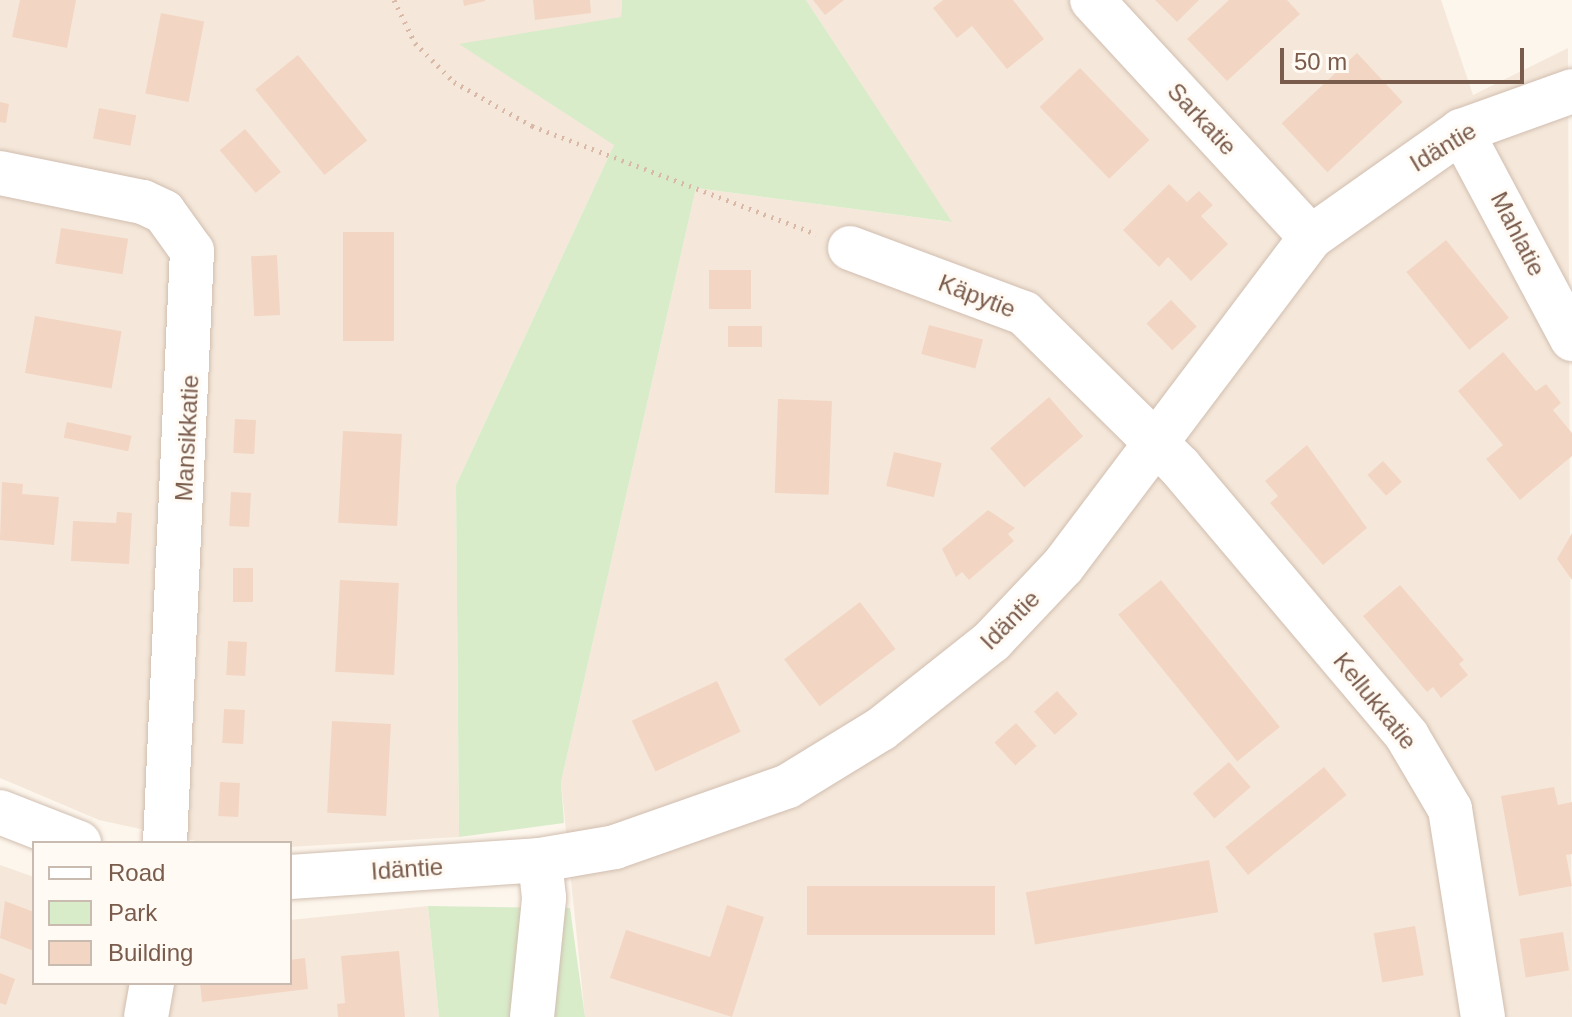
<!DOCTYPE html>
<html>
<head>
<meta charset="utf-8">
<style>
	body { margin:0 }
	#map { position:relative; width:1572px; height:1017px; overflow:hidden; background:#fdf6ec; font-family:Helvetica,sans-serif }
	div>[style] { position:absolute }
	.residential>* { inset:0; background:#f5e8da }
	.green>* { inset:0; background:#d8ecc9 }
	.building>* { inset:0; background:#f3d5c3; transform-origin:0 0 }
	.path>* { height:5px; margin-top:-2.5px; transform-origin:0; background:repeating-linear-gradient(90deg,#d9b8a5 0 2px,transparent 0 8px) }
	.roads { filter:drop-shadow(0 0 2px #d1beb0) drop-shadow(0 0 2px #d1beb0) }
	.minor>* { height:44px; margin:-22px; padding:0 22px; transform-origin:22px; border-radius:22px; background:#fff }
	span { translate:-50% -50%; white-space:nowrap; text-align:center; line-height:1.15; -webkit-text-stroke:6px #fffaf3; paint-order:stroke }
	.street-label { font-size:24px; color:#7a5c4d }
	.legend { position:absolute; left:32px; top:841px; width:260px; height:144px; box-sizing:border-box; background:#fffaf3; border:2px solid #cabbb1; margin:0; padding:10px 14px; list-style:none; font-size:24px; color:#7a5c4d }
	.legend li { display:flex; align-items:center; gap:16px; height:40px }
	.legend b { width:40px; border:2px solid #cabbb1 }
	.scale { position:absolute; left:1280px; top:48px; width:244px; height:36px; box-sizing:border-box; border:4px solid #7a5c4d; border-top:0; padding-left:10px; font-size:24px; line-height:28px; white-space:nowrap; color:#7a5c4d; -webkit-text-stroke:6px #fffaf3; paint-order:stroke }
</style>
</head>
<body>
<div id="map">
	<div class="residential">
		<div style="clip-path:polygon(0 0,622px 0,614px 145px,456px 485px,459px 837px,290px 847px,205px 843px,99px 820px,0 778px)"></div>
		<div style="clip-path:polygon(806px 0,1441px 0,1473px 95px,1568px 48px,1572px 1017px,585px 1017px,561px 782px,696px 188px,951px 222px)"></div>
		<div style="clip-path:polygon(0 865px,34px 877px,34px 983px,290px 983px,290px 920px,428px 906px,439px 1017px,0 1017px)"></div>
	</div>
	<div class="green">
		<div style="clip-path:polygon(622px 0,806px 0,952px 222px,696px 188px,561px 782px,564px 823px,459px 837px,456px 485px,614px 145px,459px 44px,621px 17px)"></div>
		<div style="clip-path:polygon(428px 906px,570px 908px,585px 1017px,439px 1017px)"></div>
	</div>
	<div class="building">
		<div style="clip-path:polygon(20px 0,76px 0,67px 48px,12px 37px)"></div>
		<div style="clip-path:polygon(463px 0,485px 0,485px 1px,464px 6px)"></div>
		<div style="clip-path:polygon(533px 0,590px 0,591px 13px,535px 20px)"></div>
		<div style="clip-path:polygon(813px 0,844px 0,825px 15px)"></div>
		<div style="clip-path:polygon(943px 0,1013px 0,1044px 39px,1007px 69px,972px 26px,957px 38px,933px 8px)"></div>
		<div style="clip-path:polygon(1155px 0,1199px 0,1177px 22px)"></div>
		<div style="clip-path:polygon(1229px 0,1287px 0,1300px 14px,1227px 81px,1187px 39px)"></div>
		<div style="left:161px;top:13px;width:44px;height:82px;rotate:11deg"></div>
		<div style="left:1357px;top:53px;width:67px;height:103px;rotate:47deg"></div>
		<div style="left:298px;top:55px;width:110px;height:55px;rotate:51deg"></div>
		<div style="left:1080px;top:68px;width:100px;height:56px;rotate:46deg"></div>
		<div style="clip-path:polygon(0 102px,9px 104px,6px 123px,0 122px)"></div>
		<div style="left:99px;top:108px;width:38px;height:31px;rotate:11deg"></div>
		<div style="left:245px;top:129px;width:56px;height:33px;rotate:50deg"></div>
		<div style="clip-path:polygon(1169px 184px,1187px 202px,1199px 191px,1213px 205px,1201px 216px,1228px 244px,1191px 281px,1168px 257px,1159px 267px,1123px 230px)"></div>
		<div style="left:61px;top:228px;width:68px;height:36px;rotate:9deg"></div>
		<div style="left:343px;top:232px;width:51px;height:109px"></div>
		<div style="left:1446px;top:240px;width:100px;height:51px;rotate:51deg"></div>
		<div style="left:277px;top:255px;width:60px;height:26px;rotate:87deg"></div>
		<div style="left:751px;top:270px;width:39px;height:42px;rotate:90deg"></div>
		<div style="left:1171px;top:300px;width:37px;height:34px;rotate:46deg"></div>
		<div style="left:35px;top:316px;width:88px;height:58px;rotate:10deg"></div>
		<div style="left:929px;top:325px;width:56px;height:30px;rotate:15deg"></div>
		<div style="left:728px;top:326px;width:34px;height:21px"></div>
		<div style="clip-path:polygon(1503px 352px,1536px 391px,1546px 384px,1561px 403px,1553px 410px,1572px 433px,1572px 456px,1520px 500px,1486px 459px,1503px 445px,1458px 391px)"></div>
		<div style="left:1049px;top:397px;width:52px;height:78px;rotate:49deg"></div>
		<div style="left:778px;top:399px;width:54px;height:94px;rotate:2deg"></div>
		<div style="left:235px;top:419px;width:21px;height:34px;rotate:3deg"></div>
		<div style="left:67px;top:422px;width:66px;height:16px;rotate:12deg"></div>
		<div style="left:343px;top:431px;width:59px;height:92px;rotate:3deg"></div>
		<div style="clip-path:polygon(1307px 445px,1367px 528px,1323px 565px,1270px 503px,1278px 496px,1265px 481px)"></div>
		<div style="left:894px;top:452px;width:49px;height:35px;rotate:13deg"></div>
		<div style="left:1383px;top:461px;width:28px;height:21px;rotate:48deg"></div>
		<div style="clip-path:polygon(2px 482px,23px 484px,22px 494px,59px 497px,54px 545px,0 540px)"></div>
		<div style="left:231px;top:492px;width:20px;height:34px;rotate:3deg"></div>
		<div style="clip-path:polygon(988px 510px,1015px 528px,1008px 534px,1014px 541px,969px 580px,962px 572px,956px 577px,942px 549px)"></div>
		<div style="clip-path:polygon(117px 512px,132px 513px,129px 564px,71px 561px,73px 521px,116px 523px)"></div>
		<div style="clip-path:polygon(1572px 533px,1572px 580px,1557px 559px)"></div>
		<div style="left:233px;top:568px;width:20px;height:34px"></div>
		<div style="left:340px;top:580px;width:59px;height:92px;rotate:3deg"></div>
		<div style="left:1161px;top:580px;width:189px;height:55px;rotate:51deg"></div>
		<div style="clip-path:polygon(1400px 585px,1464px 660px,1459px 664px,1468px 675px,1441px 698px,1433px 687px,1427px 692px,1363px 616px)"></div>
		<div style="left:860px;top:602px;width:59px;height:95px;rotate:53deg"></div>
		<div style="left:228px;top:641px;width:19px;height:34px;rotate:3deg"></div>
		<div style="left:717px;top:681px;width:56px;height:94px;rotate:65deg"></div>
		<div style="left:1057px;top:691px;width:31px;height:31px;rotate:48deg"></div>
		<div style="left:224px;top:709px;width:21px;height:34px;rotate:3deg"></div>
		<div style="left:332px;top:721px;width:59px;height:92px;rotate:3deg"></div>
		<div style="left:1016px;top:723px;width:31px;height:29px;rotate:48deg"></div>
		<div style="left:1229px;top:762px;width:33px;height:48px;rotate:49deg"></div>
		<div style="left:1324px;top:767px;width:36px;height:127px;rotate:51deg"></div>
		<div style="left:220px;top:782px;width:20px;height:34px;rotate:3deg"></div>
		<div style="clip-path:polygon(1554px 787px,1558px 805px,1572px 802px,1572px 854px,1566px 855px,1572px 886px,1519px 896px,1501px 796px)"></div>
		<div style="left:1209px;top:860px;width:53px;height:186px;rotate:80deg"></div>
		<div style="left:995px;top:886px;width:49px;height:188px;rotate:90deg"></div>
		<div style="clip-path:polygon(5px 901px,34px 912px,34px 951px,0 938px)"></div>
		<div style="clip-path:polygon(727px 905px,764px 917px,732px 1017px,610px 978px,626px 930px,710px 957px)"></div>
		<div style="left:1415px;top:926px;width:50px;height:42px;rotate:80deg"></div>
		<div style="left:1563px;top:932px;width:39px;height:44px;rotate:81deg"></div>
		<div style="clip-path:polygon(399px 951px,405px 1017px,338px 1017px,337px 1004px,345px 1003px,341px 956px)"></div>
		<div style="clip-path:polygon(305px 958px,308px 989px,202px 1002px,200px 983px,290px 983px,290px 960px)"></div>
		<div style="clip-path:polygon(0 973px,15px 979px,6px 1005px,0 1003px)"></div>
	</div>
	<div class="path">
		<div style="left:394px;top:0;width:48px;rotate:64deg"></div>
		<div style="left:415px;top:43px;width:55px;rotate:45deg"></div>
		<div style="left:454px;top:82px;width:90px;rotate:29.4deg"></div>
		<div style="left:532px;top:126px;width:304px;rotate:20.8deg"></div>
	</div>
	<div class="roads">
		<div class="minor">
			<div style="left:1092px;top:0;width:323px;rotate:47.3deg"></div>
			<div style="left:1461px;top:131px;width:236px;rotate:61.9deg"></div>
			<div style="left:0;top:173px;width:146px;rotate:11.5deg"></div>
			<div style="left:143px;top:202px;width:23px;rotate:25deg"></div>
			<div style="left:164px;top:212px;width:48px;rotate:54.3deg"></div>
			<div style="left:192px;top:251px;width:593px;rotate:92.61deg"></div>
			<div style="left:850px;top:248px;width:186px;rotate:20.5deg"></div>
			<div style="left:1024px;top:313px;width:219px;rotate:44.6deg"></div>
			<div style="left:1180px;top:467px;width:352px;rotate:49.8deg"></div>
			<div style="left:1407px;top:736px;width:85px;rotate:59.5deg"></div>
			<div style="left:1450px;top:809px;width:211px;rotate:81deg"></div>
			<div style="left:0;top:812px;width:85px;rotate:21.4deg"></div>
			<div style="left:290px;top:877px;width:251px;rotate:-3.9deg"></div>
			<div style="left:540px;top:860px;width:76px;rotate:-9.8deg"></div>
			<div style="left:615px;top:847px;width:183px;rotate:-19.4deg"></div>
			<div style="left:788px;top:786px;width:109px;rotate:-31.5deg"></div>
			<div style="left:881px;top:729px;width:142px;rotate:-38.4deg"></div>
			<div style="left:992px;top:641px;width:103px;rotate:-46.6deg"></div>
			<div style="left:1063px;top:566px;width:412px;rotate:-53deg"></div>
			<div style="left:1311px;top:237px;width:184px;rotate:-35.2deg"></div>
			<div style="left:1461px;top:131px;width:118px;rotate:-19.8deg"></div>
			<div style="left:146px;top:1017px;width:35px;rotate:-80deg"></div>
			<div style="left:532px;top:1017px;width:120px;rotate:-84.2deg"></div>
			<div style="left:544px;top:898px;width:38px;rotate:-96deg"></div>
		</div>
	</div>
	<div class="street-label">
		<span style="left:1202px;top:119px;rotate:47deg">Sarkatie</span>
		<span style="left:1443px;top:147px;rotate:-31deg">Idäntie</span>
		<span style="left:1518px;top:234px;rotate:63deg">Mahlatie</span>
		<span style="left:977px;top:296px;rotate:21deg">Käpytie</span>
		<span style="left:187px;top:438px;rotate:-87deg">Mansikkatie</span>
		<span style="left:1010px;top:620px;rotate:-45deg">Idäntie</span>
		<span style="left:1375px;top:701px;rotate:51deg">Kellukkatie</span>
		<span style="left:407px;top:869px;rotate:-4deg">Idäntie</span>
	</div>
	<ul class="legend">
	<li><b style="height:10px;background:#fff"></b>Road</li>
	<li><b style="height:22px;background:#d8ecc9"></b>Park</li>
	<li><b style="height:22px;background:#f3d5c3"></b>Building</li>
	</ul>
	<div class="scale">50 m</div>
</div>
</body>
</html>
